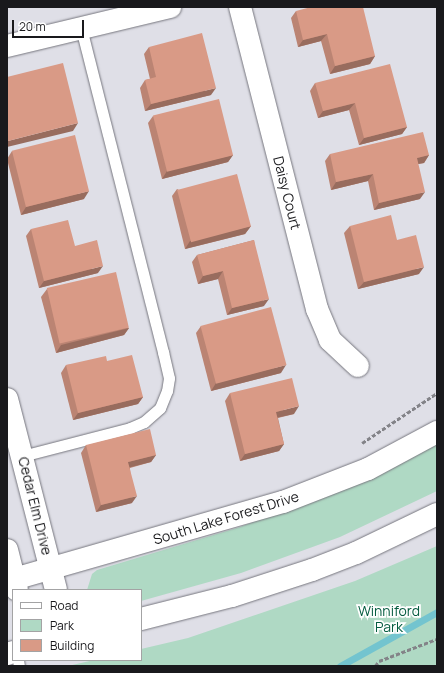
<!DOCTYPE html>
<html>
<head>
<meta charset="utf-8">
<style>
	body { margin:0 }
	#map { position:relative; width:444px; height:673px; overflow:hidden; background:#dfdfe7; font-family:Manrope,sans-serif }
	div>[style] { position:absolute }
	.green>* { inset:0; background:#afd9c4 }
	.stream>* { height:7px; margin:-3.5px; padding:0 3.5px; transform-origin:3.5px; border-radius:3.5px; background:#73c4cf }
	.path>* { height:2.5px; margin-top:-1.25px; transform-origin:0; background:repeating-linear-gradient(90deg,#838388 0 4px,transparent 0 6px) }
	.roads { filter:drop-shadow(0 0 1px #76767e) drop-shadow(0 0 1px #76767e) }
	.lane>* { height:11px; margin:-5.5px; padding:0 5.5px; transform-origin:5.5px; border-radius:5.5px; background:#fff }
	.street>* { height:22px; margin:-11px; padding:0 11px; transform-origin:11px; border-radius:11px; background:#fff }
	.secondary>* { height:22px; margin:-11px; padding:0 11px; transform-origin:11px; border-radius:11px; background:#fff }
	.wall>* { inset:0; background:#bb8473 }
	.shaded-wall>* { inset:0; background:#986c5e }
	.building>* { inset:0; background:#d99a86; transform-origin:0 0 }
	span { translate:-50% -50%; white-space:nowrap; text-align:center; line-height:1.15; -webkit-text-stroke:3.5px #fff; paint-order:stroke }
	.street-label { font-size:14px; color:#19191c }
	.park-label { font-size:14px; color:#055c40 }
	.frame { position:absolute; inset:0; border:8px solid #19191c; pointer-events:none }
	.legend { position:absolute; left:12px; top:589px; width:130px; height:72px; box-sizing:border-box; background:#fff; border:1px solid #a3a3a4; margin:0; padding:5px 7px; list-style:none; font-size:12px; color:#19191c }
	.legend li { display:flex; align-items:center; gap:8px; height:20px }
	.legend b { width:20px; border:1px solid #a3a3a4 }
	.scale { position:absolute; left:12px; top:20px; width:72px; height:18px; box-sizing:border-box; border:2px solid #19191c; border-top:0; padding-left:5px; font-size:12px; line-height:14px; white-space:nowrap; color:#19191c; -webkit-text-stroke:3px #fff; paint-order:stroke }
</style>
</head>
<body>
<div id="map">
	<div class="green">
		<div style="clip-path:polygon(437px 441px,437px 491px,340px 537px,241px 573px,141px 601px,141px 590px,87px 590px,92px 574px,97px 570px,240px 527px,313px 498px)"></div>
		<div style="clip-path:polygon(437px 546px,437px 666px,68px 666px,94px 660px,141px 660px,141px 649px,188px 638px,355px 581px)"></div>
	</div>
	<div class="stream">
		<div style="left:340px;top:666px;width:111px;rotate:-29.1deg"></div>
	</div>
	<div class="path">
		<div style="left:362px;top:443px;width:90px;rotate:-33.7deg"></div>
		<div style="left:375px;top:666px;width:6px;rotate:-51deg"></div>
		<div style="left:379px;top:661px;width:62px;rotate:-20.8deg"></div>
	</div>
	<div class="roads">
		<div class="lane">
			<div style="left:22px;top:456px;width:112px;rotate:-14.5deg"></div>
			<div style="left:130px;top:428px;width:15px;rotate:-23deg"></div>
			<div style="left:144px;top:422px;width:21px;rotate:-41deg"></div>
			<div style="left:160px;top:408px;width:18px;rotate:-68deg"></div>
			<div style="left:167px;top:391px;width:13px;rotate:-81deg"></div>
			<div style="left:169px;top:378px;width:27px;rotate:-103deg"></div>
			<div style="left:163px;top:352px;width:334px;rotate:-104.2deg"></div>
			<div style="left:18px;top:660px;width:6px;rotate:81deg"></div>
		</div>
		<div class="street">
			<div style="left:240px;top:7px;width:312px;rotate:75.7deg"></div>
			<div style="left:317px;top:309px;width:34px;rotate:67deg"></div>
			<div style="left:330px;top:340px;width:38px;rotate:43deg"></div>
			<div style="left:7px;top:46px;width:168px;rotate:-13.5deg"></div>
		</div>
		<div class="secondary">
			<div style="left:7px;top:399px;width:197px;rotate:75.6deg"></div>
			<div style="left:7px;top:550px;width:41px;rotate:76deg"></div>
			<div style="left:7px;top:581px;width:287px;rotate:-16deg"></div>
			<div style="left:283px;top:502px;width:91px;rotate:-21.2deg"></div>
			<div style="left:368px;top:469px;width:78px;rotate:-28.2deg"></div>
			<div style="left:141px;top:619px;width:94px;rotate:-14.2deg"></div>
			<div style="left:232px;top:596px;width:84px;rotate:-18deg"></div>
			<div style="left:312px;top:570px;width:47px;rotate:-21.1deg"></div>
			<div style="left:356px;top:553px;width:90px;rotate:-25.7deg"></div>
			<div style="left:7px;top:654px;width:6px;rotate:-18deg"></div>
		</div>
	</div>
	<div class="wall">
		<div style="clip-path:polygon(296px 11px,375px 56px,370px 64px,330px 74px,321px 41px,298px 47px,291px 18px)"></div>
		<div style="clip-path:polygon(149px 47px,211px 95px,145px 111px,140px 88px,145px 80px,150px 79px,144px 54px)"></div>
		<div style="clip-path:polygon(315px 83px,407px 127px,402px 134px,359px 145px,349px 110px,318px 118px,310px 91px)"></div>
		<div style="clip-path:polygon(153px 116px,233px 155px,228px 162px,162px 179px,148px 123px)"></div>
		<div style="clip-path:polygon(12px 151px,84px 199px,21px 215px,7px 159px)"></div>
		<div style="clip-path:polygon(330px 154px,429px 155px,424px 163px,418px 164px,420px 199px,374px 210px,368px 181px,331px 190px,325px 161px)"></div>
		<div style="clip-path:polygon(177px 189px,251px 226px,245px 234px,185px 249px,172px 196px)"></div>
		<div style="clip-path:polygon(350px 226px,397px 240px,419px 274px,358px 289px,344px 233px)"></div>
		<div style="clip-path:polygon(31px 229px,98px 273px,39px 288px,26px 236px)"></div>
		<div style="clip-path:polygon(254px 240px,264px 306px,227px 315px,218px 279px,198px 284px,192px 262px,197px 255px)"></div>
		<div style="clip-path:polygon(47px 289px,129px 328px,124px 335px,56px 353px,41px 297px)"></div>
		<div style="clip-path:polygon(201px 326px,281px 373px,211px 391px,196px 333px)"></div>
		<div style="clip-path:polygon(107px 361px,143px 397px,138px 404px,73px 420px,61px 373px,66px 365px)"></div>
		<div style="clip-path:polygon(230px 393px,294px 414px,278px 418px,284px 444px,279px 451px,240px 461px,225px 401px)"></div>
		<div style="clip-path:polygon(86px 445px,156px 455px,151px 462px,130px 468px,132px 503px,96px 512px,81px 453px)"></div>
	</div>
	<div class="shaded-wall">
		<div style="clip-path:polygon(327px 34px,321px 41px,298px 47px,303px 40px)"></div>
		<div style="clip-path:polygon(375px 56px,370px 64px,330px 74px,335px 66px)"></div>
		<div style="clip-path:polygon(216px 88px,211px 95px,145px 111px,151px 104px)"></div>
		<div style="clip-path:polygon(355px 103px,349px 110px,318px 118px,323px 111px)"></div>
		<div style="clip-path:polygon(78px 123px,73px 131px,7px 147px,7px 142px,8px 141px)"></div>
		<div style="clip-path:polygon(407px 127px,402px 134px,359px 145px,364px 138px)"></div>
		<div style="clip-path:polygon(233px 155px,228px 162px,162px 179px,167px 171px)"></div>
		<div style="clip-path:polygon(429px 155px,424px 163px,412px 165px,417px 158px)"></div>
		<div style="clip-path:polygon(373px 174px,368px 181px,331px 190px,336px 182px)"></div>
		<div style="clip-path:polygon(89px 191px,84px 199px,21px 215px,26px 207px)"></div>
		<div style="clip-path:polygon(425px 192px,420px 199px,374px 210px,379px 203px)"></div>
		<div style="clip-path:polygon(251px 226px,245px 234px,185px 249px,190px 241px)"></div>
		<div style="clip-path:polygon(103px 266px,98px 273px,39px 288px,44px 281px)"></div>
		<div style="clip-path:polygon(424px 267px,419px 274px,358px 289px,364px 282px)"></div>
		<div style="clip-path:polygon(223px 271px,218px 279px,198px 284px,203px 276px)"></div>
		<div style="clip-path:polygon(269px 299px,264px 306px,227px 315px,232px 308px)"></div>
		<div style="clip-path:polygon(129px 328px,124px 335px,56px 353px,61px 345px)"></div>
		<div style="clip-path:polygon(286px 365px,281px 373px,211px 391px,216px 383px)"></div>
		<div style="clip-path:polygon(143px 397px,138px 404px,73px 420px,78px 413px)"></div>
		<div style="clip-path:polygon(299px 406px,294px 414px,271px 419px,276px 412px)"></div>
		<div style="clip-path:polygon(284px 444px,279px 451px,240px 461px,245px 454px)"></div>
		<div style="clip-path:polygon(156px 455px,151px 462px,123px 469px,128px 462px)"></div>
		<div style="clip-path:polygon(137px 496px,132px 503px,96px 512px,101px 505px)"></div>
	</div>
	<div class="building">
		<div style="clip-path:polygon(311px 7px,363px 7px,375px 56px,335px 66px,327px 34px,303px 40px,296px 11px)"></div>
		<div style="clip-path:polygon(202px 33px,216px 88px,151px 104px,145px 80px,156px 77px,149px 47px)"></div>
		<div style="clip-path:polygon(63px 63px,78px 123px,8px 141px,7px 138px,7px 77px)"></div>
		<div style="clip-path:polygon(390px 64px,407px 127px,364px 138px,355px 103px,323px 111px,315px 83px)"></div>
		<div style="left:219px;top:99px;width:58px;height:68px;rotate:76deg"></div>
		<div style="clip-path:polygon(423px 132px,429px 155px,417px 158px,425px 192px,379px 203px,373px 174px,336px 182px,330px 154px)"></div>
		<div style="left:75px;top:135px;width:58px;height:65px;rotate:76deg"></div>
		<div style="left:237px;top:174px;width:54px;height:62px;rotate:75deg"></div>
		<div style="clip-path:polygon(391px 215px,397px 240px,416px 235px,424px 267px,364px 282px,350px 226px)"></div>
		<div style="clip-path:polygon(68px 220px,75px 246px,97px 240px,103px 266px,44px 281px,31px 229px)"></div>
		<div style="clip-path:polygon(254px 240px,269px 299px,232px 308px,223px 271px,203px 276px,197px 255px)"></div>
		<div style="left:116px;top:272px;width:57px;height:71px;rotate:77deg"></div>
		<div style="left:271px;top:307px;width:60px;height:73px;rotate:75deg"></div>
		<div style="clip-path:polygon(132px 355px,143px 397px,78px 413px,66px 365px,106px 356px,107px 361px)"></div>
		<div style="clip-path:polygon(292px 378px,299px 406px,276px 412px,284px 444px,245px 454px,230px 393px)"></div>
		<div style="clip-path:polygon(150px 429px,156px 455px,128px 462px,137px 496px,101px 505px,86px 445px)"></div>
	</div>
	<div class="street-label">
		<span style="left:287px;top:193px;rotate:76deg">Daisy Court</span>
		<span style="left:35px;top:506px;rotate:76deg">Cedar Elm Drive</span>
		<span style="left:226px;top:518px;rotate:-17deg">South Lake Forest Drive</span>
	</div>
	<div class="park-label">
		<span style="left:389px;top:619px">Winniford<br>Park</span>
	</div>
	<div class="frame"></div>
	<ul class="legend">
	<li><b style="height:5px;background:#fff"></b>Road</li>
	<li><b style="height:11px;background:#afd9c4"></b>Park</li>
	<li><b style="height:11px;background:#d99a86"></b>Building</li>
	</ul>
	<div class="scale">20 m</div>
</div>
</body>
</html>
